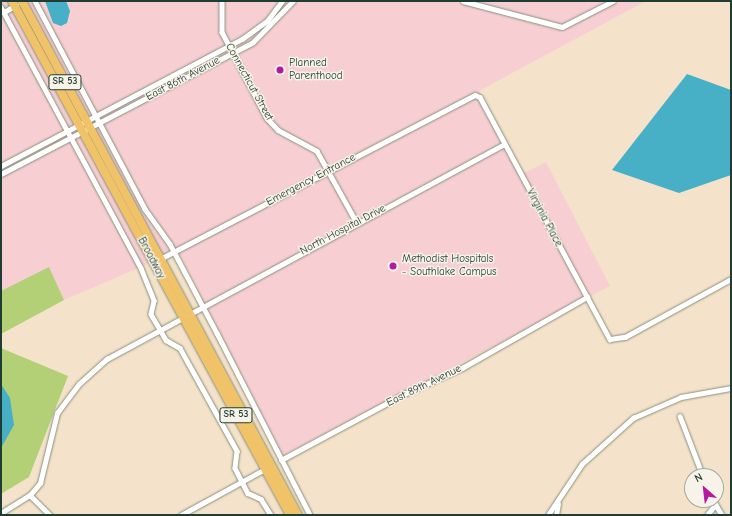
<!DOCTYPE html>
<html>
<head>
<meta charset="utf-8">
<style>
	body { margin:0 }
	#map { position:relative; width:732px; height:516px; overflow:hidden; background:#f4e3ca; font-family:"Comic Neue",sans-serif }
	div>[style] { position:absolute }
	.built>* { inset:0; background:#f7cfd3 }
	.green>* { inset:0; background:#b3d076 }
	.water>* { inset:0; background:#47afc6 }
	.roads { filter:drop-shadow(0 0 1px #8a907f) drop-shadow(0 0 1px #8a907f) }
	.minor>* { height:4.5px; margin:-2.25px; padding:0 2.25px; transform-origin:2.25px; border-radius:2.25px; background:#fff }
	.primary>* { height:8px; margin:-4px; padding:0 4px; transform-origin:4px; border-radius:4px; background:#f1c369 }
	.dots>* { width:11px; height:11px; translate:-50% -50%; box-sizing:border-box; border:2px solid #f7f3e8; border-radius:50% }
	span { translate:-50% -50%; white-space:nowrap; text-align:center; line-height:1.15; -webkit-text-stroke:3px #f7f3e8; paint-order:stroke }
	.shield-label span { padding:1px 3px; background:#f7f3e8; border:1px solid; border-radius:3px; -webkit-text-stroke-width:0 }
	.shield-label { font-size:10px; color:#1f3d34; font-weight:700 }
	.poi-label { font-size:11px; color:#1f3d34 }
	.left { translate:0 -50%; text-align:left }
	.street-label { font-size:11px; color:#1f3d34 }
	.frame { position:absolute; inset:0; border:2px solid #1f3d34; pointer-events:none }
	.north { position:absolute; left:684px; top:468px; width:40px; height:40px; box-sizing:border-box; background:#f7f3e8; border:1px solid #a1aaa0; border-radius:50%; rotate:332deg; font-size:11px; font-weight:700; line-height:16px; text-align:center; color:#1f3d34 }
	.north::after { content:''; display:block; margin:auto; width:14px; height:18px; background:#b5179e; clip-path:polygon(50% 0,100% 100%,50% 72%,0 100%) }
</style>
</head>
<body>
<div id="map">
	<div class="built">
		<div style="clip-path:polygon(1px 1px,646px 1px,479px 91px,524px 173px,546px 162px,610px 286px,283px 455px,178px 251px,64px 300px,49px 268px,1px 291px)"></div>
	</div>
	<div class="green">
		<div style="clip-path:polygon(49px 267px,64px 300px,1px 334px,1px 291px)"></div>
		<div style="clip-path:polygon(1px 348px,68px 376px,29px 477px,1px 494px)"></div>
	</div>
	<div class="water">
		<div style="clip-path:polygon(45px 1px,66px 1px,70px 11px,67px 23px,61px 26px,53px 23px)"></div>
		<div style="clip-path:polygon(687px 74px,731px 90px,731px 175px,679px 193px,612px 170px)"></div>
		<div style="clip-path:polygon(1px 384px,10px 398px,14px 425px,1px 448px)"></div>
	</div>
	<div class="roads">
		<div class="minor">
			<div style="left:35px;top:1px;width:235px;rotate:62.1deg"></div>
			<div style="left:145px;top:209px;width:43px;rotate:54.5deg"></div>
			<div style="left:170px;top:244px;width:101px;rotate:62.2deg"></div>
			<div style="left:217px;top:333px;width:204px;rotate:62.9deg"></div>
			<div style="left:222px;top:1px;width:31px;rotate:90deg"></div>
			<div style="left:222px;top:32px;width:97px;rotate:62.4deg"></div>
			<div style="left:267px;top:118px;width:16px;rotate:47deg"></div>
			<div style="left:278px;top:130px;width:44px;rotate:28.3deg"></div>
			<div style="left:317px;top:151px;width:82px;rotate:60.9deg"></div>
			<div style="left:463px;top:1px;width:102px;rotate:14.7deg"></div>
			<div style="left:562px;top:27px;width:57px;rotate:-27deg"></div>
			<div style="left:1px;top:7px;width:296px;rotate:61.8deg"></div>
			<div style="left:141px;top:268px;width:35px;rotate:68deg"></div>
			<div style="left:154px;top:301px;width:13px;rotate:103deg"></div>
			<div style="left:151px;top:314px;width:30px;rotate:60deg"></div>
			<div style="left:166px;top:340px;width:16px;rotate:30deg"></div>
			<div style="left:180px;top:348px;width:118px;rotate:61deg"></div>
			<div style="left:237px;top:451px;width:17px;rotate:97deg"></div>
			<div style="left:235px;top:468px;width:28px;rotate:63deg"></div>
			<div style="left:248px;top:493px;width:14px;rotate:25deg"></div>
			<div style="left:261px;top:499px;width:19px;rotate:58deg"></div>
			<div style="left:4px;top:12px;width:14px;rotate:-30deg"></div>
			<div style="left:1px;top:166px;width:272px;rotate:-27.8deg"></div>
			<div style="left:242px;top:39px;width:31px;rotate:-36deg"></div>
			<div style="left:267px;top:21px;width:25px;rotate:-53deg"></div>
			<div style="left:1px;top:174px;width:284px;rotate:-27.6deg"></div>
			<div style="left:253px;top:42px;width:57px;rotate:-45.7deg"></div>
			<div style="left:160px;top:259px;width:355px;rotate:-27.5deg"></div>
			<div style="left:475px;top:95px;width:5px;rotate:22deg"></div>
			<div style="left:480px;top:97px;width:275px;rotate:61.8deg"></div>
			<div style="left:610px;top:339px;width:15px;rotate:-8deg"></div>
			<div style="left:625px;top:337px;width:121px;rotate:-28.7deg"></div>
			<div style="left:680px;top:416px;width:64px;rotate:69deg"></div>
			<div style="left:281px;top:460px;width:140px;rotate:-28.2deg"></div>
			<div style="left:404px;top:394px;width:64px;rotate:-24.1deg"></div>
			<div style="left:462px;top:368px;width:144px;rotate:-29.6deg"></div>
			<div style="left:30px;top:495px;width:28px;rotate:45deg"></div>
			<div style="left:713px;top:500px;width:17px;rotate:59deg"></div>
			<div style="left:1px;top:513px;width:34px;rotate:-32deg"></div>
			<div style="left:30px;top:495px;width:16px;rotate:-50deg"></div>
			<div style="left:40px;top:483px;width:72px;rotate:-76.3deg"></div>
			<div style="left:57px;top:413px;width:36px;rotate:-53deg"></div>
			<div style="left:79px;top:384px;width:38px;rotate:-42deg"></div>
			<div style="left:107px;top:359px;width:451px;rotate:-28.4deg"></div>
			<div style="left:181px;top:515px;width:96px;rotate:-28.7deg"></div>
			<div style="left:548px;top:515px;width:61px;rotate:-56.3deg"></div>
			<div style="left:582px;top:464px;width:69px;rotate:-42deg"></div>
			<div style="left:633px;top:418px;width:52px;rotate:-23.6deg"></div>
			<div style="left:681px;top:397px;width:51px;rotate:-10.2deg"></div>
			<div style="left:556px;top:515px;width:11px;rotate:-80deg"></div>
			<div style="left:707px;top:515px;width:13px;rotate:-51deg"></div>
		</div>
		<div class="primary">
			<div style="left:12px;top:1px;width:584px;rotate:61.59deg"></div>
			<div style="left:22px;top:1px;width:583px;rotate:61.77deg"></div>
		</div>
	</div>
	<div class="dots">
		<div style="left:280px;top:70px;background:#b5179e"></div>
		<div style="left:393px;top:266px;background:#b5179e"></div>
	</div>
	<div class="shield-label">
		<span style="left:65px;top:82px">SR 53</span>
		<span style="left:236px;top:415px">SR 53</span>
	</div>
	<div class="poi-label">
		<span class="left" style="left:289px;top:70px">Planned<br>Parenthood</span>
		<span class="left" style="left:402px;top:266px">Methodist Hospitals<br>- Southlake Campus</span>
	</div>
	<div class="street-label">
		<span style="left:183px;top:79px;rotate:-28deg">East 86th Avenue</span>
		<span style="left:249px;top:82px;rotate:61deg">Connecticut Street</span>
		<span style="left:311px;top:180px;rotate:-28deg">Emergency Entrance</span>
		<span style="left:544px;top:218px;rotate:62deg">Virginia Place</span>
		<span style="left:343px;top:230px;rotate:-28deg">North Hospital Drive</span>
		<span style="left:151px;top:258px;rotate:62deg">Broadway</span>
		<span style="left:424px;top:386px;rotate:-26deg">East 89th Avenue</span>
	</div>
	<div class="frame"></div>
	<div class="north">N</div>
</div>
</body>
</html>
